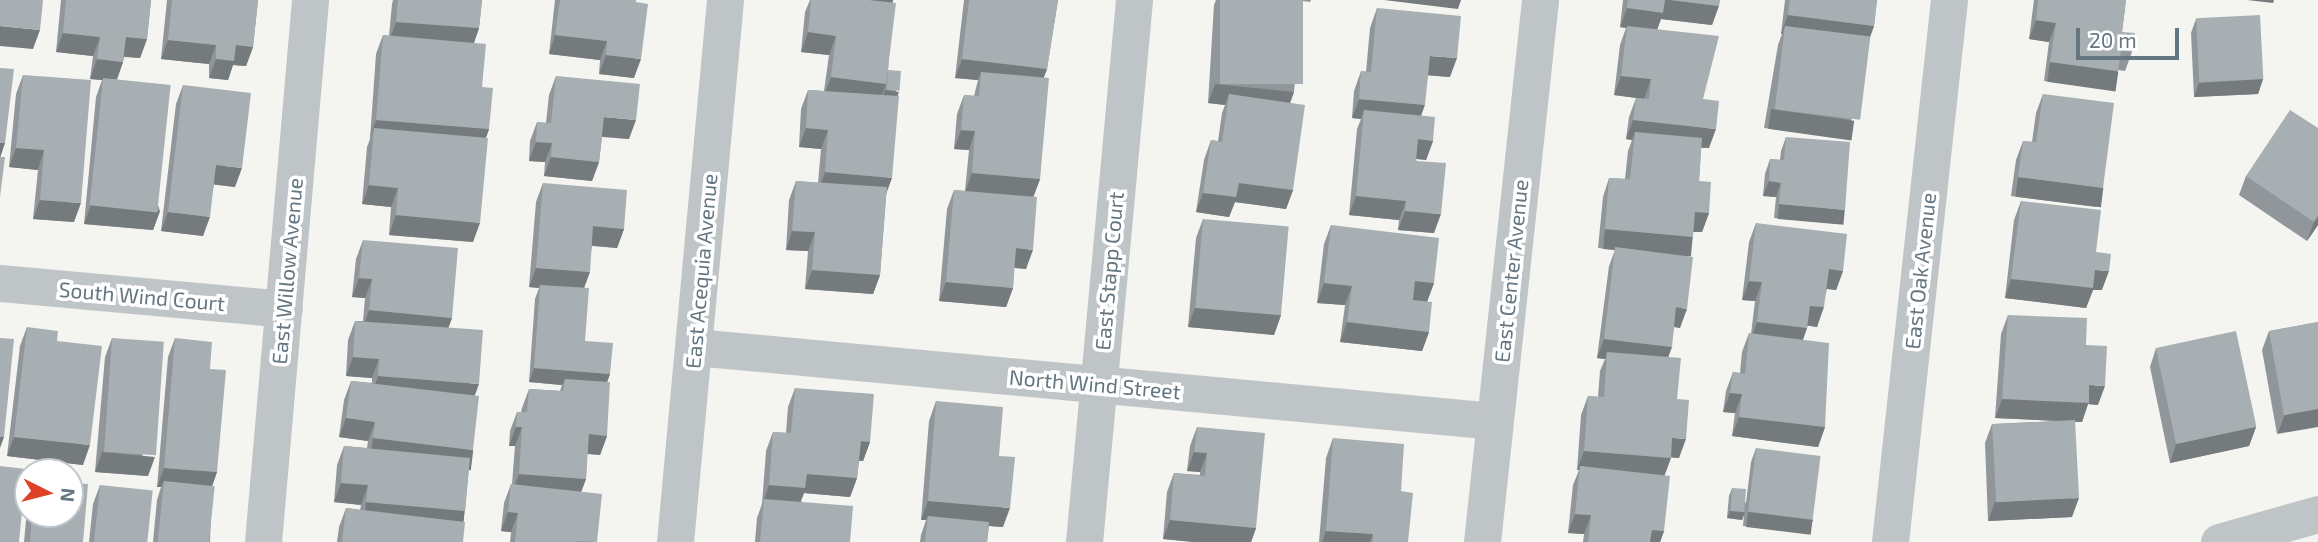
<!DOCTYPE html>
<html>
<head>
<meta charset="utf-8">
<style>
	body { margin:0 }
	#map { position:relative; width:2318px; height:542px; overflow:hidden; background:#f4f4f0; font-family:"Exo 2",sans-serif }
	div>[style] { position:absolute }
	.minor>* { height:37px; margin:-18.5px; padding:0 18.5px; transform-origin:18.5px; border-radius:18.5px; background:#bfc4c6 }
	.wall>* { inset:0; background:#90969a }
	.shaded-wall>* { inset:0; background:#757a7d; transform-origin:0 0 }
	.building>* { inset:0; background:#a7afb3; transform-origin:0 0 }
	span { translate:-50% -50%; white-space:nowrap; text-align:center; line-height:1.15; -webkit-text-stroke:7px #fff; paint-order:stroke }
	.street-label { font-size:21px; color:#647681 }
	.north { position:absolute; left:14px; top:458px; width:70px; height:70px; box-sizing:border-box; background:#fff; border:2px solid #c1c8cd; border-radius:50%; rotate:96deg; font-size:19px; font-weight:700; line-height:28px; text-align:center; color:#647681 }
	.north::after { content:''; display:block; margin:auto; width:24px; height:32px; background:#de4327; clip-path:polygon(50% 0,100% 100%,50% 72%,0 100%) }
	.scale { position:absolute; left:2076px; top:28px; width:103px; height:32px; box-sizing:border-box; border:4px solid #647681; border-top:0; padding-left:9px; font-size:21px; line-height:24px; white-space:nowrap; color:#647681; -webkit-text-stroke:5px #fff; paint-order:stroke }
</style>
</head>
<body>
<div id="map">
	<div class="minor">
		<div style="left:0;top:283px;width:285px;rotate:5.2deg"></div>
		<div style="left:695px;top:347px;width:802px;rotate:5.29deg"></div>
		<div style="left:263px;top:542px;width:544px;rotate:-85.04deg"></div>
		<div style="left:675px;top:542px;width:544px;rotate:-84.73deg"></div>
		<div style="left:1084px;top:542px;width:544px;rotate:-84.73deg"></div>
		<div style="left:1482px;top:542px;width:545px;rotate:-83.89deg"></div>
		<div style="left:1890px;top:542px;width:545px;rotate:-83.79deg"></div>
		<div style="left:2219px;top:542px;width:103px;rotate:-15.8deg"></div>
	</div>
	<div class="wall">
		<div style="clip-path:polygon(61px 0,151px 0,147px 39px,140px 58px,124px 57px,123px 62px,117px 80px,160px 211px,153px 230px,84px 224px,96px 97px,102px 80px,90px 79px,93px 56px,56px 52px)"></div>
		<div style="clip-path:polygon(167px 0,258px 0,253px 47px,246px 66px,233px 65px,228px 80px,209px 78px,209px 64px,161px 59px)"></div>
		<div style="clip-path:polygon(393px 0,482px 0,479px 28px,474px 43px,489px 129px,486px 138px,473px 242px,389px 235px,391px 207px,362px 204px,367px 147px,370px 139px,376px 54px,383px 35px,389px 36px,392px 4px)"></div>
		<div style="clip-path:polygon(555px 0,636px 0,634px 78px,599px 74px,600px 60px,549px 54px)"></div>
		<div style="clip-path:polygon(810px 0,893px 0,888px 71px,898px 96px,886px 195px,880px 275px,873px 294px,805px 289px,808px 251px,786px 250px,789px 200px,796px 181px,818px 183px,821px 149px,799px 147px,801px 109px,808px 90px,824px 91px,829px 55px,801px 52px,805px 12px)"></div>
		<div style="clip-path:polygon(964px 0,1058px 0,1047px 69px,1043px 78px,1040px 179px,1033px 197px,1026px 269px,1014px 268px,1013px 288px,1006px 307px,939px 301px,947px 209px,954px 190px,965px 191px,969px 150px,954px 149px,957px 114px,964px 95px,974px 96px,978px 80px,955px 78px)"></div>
		<div style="clip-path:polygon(1216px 0,1311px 0,1310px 2px,1303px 1px,1294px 92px,1290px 103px,1293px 190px,1286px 209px,1235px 202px,1229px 217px,1196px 212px,1204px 160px,1211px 140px,1218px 141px,1222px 113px,1225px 105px,1208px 103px,1214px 5px)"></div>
		<div style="clip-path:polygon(1623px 0,1720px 0,1712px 25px,1661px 19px,1657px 30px,1703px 99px,1709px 148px,1701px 148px,1699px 181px,1709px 213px,1702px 232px,1693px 232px,1693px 237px,1686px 256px,1680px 328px,1674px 327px,1668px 357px,1677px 399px,1679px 458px,1671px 457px,1664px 476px,1664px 531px,1660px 542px,1583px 542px,1584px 534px,1568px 533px,1573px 485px,1579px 470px,1577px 470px,1581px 415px,1588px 396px,1598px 397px,1600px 371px,1605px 359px,1597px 358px,1609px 266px,1615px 250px,1598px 248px,1603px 197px,1609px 178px,1625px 179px,1628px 151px,1632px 140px,1626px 139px,1629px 117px,1636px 98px,1644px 99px,1614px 95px,1620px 45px,1626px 28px,1620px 27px)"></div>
		<div style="clip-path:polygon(1785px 0,1877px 0,1874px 26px,1869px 40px,1847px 139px,1764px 128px,1778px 45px,1782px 34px,1781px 34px)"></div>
		<div style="clip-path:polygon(2034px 0,2126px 0,2122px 32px,2132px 52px,2125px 71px,2118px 70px,2112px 90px,2044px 81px,2049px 42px,2029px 39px)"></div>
		<div style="clip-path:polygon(1377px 8px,1450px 77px,1428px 75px,1421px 116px,1433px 141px,1426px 160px,1416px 159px,1434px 233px,1398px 230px,1399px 220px,1349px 215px,1357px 129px,1361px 119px,1352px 118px,1354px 91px,1361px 71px,1366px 72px,1370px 28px)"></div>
		<div style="clip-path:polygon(2196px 19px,2263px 79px,2258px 94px,2194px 97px,2191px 33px)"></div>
		<div style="clip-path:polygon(23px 75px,74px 222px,33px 219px,38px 170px,9px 167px,16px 94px)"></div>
		<div style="clip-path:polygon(556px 76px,629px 139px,602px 137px,599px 162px,592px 181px,544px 176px,545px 162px,529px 161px,530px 141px,537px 122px,546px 123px,549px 95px)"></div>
		<div style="clip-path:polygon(183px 85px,235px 187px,214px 184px,203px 236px,161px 231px,176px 104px)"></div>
		<div style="clip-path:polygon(2043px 94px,2096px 207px,2011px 196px,2016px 160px,2023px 141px,2032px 142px,2036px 113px)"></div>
		<div style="clip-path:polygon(2318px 128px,2318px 225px,2307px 241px,2239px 195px,2246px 176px)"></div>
		<div style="clip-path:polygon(1786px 137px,1840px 224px,1774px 218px,1776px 197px,1763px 196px,1765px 174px,1770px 159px,1780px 160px,1781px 151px)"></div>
		<div style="clip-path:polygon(543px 183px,624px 229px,617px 248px,592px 246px,584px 288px,585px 341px,610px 374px,607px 382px,607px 436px,600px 455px,587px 454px,586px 479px,581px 491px,597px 542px,510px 542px,511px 532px,501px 531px,504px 503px,511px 484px,512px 484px,515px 446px,509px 446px,510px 431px,517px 412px,521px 412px,522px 408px,529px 389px,560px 391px,562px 385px,529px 382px,535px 299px,539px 288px,529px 287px,536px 202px)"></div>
		<div style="clip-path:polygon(2021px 201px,2096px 252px,2102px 290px,2093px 290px,2086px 308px,2005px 298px,2014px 220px)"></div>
		<div style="clip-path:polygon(1203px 219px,1281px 315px,1274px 335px,1188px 327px,1196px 238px)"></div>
		<div style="clip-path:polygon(1756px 223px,1843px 271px,1836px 290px,1827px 289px,1817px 327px,1808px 325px,1803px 340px,1825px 427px,1818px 447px,1732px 436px,1735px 413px,1723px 412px,1726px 391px,1733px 372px,1740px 373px,1742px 352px,1749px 333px,1751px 334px,1755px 301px,1742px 300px,1749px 242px)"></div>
		<div style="clip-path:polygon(1331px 225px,1434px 283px,1427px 301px,1429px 332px,1422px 351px,1340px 342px,1345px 305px,1317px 303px,1324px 244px)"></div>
		<div style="clip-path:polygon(363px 240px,452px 318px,448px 328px,475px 396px,465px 511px,461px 522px,463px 542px,337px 542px,339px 527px,346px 508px,360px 510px,361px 505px,334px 502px,337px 465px,344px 446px,367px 448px,368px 441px,339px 437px,344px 400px,351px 381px,372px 383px,372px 378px,346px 376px,348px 340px,355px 321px,363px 321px,365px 298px,352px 297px,356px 259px)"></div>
		<div style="clip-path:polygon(2008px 315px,2086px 345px,2098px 405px,2088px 404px,2082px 422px,2075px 422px,2072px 517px,1988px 521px,1985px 443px,1992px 424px,2059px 421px,1995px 418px,2001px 334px)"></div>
		<div style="clip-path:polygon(2318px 322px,2277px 434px,2262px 350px,2269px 331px)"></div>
		<div style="clip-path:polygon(27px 327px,57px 341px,83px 465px,7px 456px,20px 346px)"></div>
		<div style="clip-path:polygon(112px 338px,148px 476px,95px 472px,105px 357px)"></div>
		<div style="clip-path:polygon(175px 338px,210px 369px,217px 472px,212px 486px,210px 542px,153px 542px,157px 500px,161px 487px,157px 487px,168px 357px)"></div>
		<div style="clip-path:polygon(2156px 348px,2256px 427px,2249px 446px,2170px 463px,2150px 367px)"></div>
		<div style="clip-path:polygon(795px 388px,870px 442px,863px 461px,859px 461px,857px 478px,850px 497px,804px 493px,801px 501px,850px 542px,755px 542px,757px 518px,762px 504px,766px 451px,773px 432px,786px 433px,788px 407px)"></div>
		<div style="clip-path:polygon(936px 401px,999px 456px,1003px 527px,989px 526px,987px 542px,920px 542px,921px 535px,926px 520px,921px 520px,929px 421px)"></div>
		<div style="clip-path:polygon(1197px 427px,1256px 528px,1251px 542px,1194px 542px,1163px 539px,1167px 492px,1174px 473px,1200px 475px,1200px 472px,1187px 471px,1190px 446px)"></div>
		<div style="clip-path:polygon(1333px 438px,1401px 491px,1408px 542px,1319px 542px,1326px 458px)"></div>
		<div style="clip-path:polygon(1756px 448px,1813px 520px,1808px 534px,1743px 526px,1744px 514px,1742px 520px,1727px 518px,1729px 496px,1732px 488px,1746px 503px,1751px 462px)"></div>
		<div style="clip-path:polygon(100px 485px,147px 542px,89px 542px,93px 504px)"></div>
		<div style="clip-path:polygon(28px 498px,28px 514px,70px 514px,83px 542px,24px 542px)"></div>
	</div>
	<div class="shaded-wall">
		<div style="clip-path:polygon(834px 0,893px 0,891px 5px)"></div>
		<div style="clip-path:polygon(1384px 0,1461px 0,1458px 9px)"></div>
		<div style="clip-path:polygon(1664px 0,1670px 0,1719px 6px,1712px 25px,1661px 19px,1656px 32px,1620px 27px,1627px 8px)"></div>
		<div style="clip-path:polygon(2247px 0,2274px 0,2273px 3px)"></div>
		<div style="clip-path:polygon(1788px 15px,1874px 26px,1867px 45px,1785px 26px,1782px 34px,1781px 34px)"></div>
		<div style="clip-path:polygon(2036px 20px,2056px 23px,2049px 42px,2029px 39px)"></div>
		<div style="clip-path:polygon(396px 22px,479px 28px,472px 48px,389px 41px)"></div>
		<div style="clip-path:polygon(0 26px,40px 30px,33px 49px,0 46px)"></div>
		<div style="clip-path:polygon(808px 32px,836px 36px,829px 55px,801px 52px)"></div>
		<div style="clip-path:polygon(63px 33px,100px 37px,93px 56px,56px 52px)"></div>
		<div style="clip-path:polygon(555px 35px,607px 41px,600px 60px,549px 54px)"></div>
		<div style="clip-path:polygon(126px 37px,147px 39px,140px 58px,119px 56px)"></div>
		<div style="clip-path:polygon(168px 40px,216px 45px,209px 64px,161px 59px)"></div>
		<div style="clip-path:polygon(236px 45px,253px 47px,246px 66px,233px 65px,228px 80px,209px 78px,216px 59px)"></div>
		<div style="clip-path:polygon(606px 55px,641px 59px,634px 78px,599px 74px)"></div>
		<div style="clip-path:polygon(1430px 56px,1457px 58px,1450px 77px,1423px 75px)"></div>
		<div style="clip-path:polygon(97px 59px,123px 62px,116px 81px,90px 79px)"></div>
		<div style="clip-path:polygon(962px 59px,1047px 69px,1040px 88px,981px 72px,978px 80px,955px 78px)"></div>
		<div style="left:2050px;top:62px;width:69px;height:20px;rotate:8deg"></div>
		<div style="clip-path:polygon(1621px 76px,1651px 79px,1644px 99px,1614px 95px)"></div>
		<div style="clip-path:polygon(831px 77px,886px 84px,879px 103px,824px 96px)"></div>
		<div style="clip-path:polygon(2263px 79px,2258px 94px,2194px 97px,2199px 83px)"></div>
		<div style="clip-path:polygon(1215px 84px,1294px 92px,1287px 111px,1229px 94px,1225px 105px,1208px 103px)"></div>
		<div style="clip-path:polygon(885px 90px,899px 92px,896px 100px,882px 98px)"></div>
		<div style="clip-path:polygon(1359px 99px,1425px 105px,1418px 124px,1364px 110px,1361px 119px,1352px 118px)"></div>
		<div style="left:1771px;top:109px;width:84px;height:20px;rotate:8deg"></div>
		<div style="clip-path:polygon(604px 117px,636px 120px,629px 139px,597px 136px)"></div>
		<div style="clip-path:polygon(376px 120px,489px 129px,482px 148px,374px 128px,369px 139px)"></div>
		<div style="clip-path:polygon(1633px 120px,1716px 129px,1709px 148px,1634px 140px,1635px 132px,1632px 140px,1626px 139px)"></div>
		<div style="clip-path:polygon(806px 128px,828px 130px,821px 149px,799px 147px)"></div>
		<div style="clip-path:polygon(961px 130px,975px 131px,969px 150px,954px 149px)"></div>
		<div style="clip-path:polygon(1418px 139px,1433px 141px,1426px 160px,1411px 158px)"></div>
		<div style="clip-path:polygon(536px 142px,552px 143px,545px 162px,529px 161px)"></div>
		<div style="clip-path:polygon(0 143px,5px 143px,0 158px)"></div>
		<div style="clip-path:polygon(16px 148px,44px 150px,38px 170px,9px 167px)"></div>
		<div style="clip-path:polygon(551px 157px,599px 162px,592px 181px,544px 176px)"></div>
		<div style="clip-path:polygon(216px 165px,242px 168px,235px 187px,209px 184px)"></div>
		<div style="clip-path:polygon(825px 172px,892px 178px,885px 197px,818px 192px)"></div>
		<div style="clip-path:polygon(972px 173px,1040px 179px,1033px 198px,965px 192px)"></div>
		<div style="left:2018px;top:177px;width:86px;height:20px;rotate:7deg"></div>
		<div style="clip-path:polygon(1769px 181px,1781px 183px,1776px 197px,1763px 196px)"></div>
		<div style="clip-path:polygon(1239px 183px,1293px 190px,1286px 209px,1235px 202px,1229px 217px,1196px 212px,1203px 193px)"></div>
		<div style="clip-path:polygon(369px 185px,398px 188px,391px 207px,362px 204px)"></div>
		<div style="clip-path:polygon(1356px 196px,1406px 201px,1399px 220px,1349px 215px)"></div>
		<div style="clip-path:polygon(40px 200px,81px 203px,74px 222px,33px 219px)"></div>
		<div style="left:1779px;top:204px;width:66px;height:15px;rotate:5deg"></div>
		<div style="clip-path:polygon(91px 205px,160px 211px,153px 230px,84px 224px)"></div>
		<div style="clip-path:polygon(1405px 211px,1441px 214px,1434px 233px,1398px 230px)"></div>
		<div style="clip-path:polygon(168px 212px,210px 217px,203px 236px,161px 231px)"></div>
		<div style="clip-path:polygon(1695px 212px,1709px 213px,1702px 232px,1688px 232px)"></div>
		<div style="clip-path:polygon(396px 215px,480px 223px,473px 242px,389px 235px)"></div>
		<div style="clip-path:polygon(2318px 216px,2318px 225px,2307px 241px,2314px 222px)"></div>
		<div style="clip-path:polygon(593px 226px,624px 229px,617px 248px,586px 245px)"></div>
		<div style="left:1605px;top:229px;width:88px;height:20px;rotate:5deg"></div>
		<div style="clip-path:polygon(792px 231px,815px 232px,808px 251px,786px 250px)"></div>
		<div style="clip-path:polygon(1016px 248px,1033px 250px,1026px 269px,1009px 267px)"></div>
		<div style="clip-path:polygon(536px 268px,590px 272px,583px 291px,540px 285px,539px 288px,529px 287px)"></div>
		<div style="clip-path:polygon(1829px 269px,1843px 271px,1836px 290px,1822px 288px)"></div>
		<div style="clip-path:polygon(812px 270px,880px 275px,873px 294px,805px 289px)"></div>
		<div style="clip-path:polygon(2095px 270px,2109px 271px,2102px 290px,2093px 290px,2086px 308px,2005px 298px,2011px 279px)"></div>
		<div style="clip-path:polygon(359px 278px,372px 279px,365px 298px,352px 297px)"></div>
		<div style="clip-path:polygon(1415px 281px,1434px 283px,1427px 302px,1408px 300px)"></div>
		<div style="clip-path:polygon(1749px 281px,1762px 282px,1755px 301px,1742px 300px)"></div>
		<div style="clip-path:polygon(946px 282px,1013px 288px,1006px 307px,939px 301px)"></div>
		<div style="clip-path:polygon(1324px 283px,1352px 286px,1345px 305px,1317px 303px)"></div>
		<div style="clip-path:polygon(1810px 306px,1824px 307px,1817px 327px,1803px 325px)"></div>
		<div style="clip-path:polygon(1676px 307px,1687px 309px,1680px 328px,1669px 326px)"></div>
		<div style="clip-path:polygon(1195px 308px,1281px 315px,1274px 335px,1188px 327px)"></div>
		<div style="clip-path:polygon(369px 310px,452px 318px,445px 337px,362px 330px)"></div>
		<div style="clip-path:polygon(1347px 322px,1429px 332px,1422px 351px,1340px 342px)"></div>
		<div style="clip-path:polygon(1757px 322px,1807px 328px,1800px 347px,1750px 341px)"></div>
		<div style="clip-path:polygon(1604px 339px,1672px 347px,1665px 366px,1607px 352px,1605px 359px,1597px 358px)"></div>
		<div style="clip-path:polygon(353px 357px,379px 359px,372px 378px,346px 376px)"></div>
		<div style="clip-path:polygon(534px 368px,610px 374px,605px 388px,565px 379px,562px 385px,529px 382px)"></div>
		<div style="clip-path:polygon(378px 376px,479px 384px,472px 403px,371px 396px)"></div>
		<div style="clip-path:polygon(2089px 385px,2105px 386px,2098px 405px,2088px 404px,2082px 422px,1995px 418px,2002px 399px)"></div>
		<div style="clip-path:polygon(1730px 393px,1742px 394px,1735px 413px,1723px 412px)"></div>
		<div style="clip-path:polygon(2318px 406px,2318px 427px,2277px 434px,2284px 415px)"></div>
		<div style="clip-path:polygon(1739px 417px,1825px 427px,1818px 447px,1732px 436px)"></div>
		<div style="clip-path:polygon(346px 418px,375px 422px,368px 441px,339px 437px)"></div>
		<div style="clip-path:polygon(516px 427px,522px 427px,515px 446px,509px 446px)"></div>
		<div style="clip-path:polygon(2256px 427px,2249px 446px,2170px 463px,2176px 444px)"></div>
		<div style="clip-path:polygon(589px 434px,607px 436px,600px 455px,582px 453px)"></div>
		<div style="clip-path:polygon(0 437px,4px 437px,0 448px)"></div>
		<div style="clip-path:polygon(14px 437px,90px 445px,83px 465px,7px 456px)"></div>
		<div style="left:373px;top:438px;width:101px;height:20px;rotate:7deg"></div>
		<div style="clip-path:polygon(1672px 438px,1686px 439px,1679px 458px,1665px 457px)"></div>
		<div style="clip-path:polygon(861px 441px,870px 442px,863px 461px,854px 460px)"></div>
		<div style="clip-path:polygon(1584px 451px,1671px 458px,1664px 477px,1580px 466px,1579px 470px,1577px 470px)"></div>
		<div style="clip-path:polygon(102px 452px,155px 457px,148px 476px,95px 472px)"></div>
		<div style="clip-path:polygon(1194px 452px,1207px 453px,1200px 472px,1187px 471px)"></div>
		<div style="clip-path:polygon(164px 468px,217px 472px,210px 492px,164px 481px,161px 487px,157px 487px)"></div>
		<div style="clip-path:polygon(519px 474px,586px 479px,579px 498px,512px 493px)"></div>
		<div style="clip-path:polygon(807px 474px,857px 478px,850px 497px,804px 493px,798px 508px,764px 499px,769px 485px)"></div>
		<div style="clip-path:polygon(341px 483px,368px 485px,361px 505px,334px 502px)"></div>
		<div style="clip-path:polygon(2079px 498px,2072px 517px,1988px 521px,1995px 502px)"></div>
		<div style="clip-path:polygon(928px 501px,1010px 508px,1003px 527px,928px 521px,928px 516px,926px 520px,921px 520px)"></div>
		<div style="left:366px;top:502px;width:99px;height:20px;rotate:5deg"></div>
		<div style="clip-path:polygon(1730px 511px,1745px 512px,1742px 520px,1727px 518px)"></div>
		<div style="clip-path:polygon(508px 512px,518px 513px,511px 532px,501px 531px)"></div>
		<div style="left:1748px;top:512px;width:65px;height:15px;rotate:7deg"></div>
		<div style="clip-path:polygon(1575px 514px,1591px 515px,1584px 534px,1568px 533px)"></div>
		<div style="clip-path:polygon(1170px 520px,1256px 528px,1251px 542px,1194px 542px,1163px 539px)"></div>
		<div style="clip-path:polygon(1652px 530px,1664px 531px,1660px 542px,1647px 542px)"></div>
		<div style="clip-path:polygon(1326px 531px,1373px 534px,1370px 542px,1322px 542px)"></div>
	</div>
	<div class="building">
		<div style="clip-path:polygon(0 0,43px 0,40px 30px,0 26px)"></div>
		<div style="clip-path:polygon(66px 0,151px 0,147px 39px,126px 37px,123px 62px,97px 59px,100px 37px,63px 33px)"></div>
		<div style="clip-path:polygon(172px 0,258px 0,253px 47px,236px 45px,234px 61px,216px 59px,216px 45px,168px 40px)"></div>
		<div style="clip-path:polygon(398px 0,482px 0,479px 28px,396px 22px)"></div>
		<div style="clip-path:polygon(560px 0,636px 0,636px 2px,648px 4px,641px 59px,606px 55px,607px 41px,555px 35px)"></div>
		<div style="clip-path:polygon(811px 0,869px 0,896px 3px,886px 84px,831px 77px,836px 36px,808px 32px)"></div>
		<div style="clip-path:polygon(969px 0,1058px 0,1047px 69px,962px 59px)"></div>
		<div style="left:1220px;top:0;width:83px;height:84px"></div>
		<div style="clip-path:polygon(1628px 0,1665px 0,1663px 13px,1627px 8px)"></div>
		<div style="clip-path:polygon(1670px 0,1720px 0,1719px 6px)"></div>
		<div style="clip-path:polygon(1790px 0,1877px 0,1874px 26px,1788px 15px)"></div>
		<div style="clip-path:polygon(2038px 0,2126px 0,2122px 32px,2135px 33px,2132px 52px,2121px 51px,2118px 71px,2050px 62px,2056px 23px,2036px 20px)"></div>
		<div style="clip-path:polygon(1377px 8px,1461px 16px,1457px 58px,1430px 56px,1425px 105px,1359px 99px,1361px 71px,1371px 72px)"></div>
		<div style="left:2260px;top:15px;width:64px;height:64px;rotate:87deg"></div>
		<div style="clip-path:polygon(1627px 26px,1719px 36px,1703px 99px,1719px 101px,1716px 129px,1633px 120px,1636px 98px,1649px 99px,1651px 79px,1621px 76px)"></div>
		<div style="left:1785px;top:26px;width:86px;height:84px;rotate:7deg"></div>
		<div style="clip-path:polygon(383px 35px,486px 44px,482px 87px,493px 88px,489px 129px,376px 120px)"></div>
		<div style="clip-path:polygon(0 68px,14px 69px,5px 143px,0 143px)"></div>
		<div style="left:888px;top:70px;width:13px;height:20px;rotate:4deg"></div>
		<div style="clip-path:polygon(981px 72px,1049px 78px,1040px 179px,972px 173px,975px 131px,961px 130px,964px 95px,979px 96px)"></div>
		<div style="clip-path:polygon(23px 75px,91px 80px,81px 203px,40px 200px,44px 150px,16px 148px)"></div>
		<div style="clip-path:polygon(556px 76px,640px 84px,636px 120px,604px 117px,599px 162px,551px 157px,552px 143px,536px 142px,537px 122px,551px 123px)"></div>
		<div style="left:103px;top:78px;width:68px;height:128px;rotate:6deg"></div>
		<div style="clip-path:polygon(183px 85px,251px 93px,242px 168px,216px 165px,210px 217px,168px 212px)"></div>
		<div style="clip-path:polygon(808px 90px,899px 96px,892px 178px,825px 172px,828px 130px,806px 128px)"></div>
		<div style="clip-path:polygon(1229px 94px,1305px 105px,1293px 190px,1239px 183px,1236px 197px,1203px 193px,1211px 140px,1222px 142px)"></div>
		<div style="clip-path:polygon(2043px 94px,2114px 103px,2103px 188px,2018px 177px,2023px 141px,2036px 142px)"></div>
		<div style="clip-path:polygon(1364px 110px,1435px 117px,1433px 141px,1418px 139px,1416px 161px,1446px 163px,1441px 214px,1405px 211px,1406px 201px,1356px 196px)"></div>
		<div style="clip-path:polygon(2290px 110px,2318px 128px,2318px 216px,2314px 222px,2246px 176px)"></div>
		<div style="clip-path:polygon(374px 128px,488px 138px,480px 223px,396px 215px,398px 188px,369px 185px)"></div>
		<div style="clip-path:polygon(1635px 132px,1702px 138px,1699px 181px,1711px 182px,1709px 213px,1695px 212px,1693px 237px,1605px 229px,1609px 178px,1630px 179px)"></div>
		<div style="clip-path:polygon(1786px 137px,1850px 142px,1845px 210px,1779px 204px,1781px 183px,1769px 181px,1770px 159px,1784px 160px)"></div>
		<div style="clip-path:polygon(0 157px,5px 157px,0 197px)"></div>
		<div style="clip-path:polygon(796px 181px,887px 187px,880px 275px,812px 270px,815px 232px,792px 231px)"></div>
		<div style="clip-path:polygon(543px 183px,627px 190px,624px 229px,593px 226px,590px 272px,536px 268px)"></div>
		<div style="clip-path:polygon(954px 190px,1037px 197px,1033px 250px,1016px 248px,1013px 288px,946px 282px)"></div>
		<div style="clip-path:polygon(2021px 201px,2101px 210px,2096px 252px,2111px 254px,2109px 271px,2095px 270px,2093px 288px,2011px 279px)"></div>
		<div style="left:1203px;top:219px;width:86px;height:89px;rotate:5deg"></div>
		<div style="clip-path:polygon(1756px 223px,1847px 234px,1843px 271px,1829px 269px,1824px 307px,1810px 306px,1807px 328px,1757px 322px,1762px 282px,1749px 281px)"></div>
		<div style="clip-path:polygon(1331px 225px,1439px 238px,1434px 283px,1415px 281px,1413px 300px,1432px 302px,1429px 332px,1347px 322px,1352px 286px,1324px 283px)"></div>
		<div style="clip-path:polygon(363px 240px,458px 248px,452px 318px,369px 310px,372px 279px,359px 278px)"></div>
		<div style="clip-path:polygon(1615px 247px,1693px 257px,1687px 309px,1676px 307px,1672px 347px,1604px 339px)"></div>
		<div style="clip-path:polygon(540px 285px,589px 288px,585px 341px,613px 343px,610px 374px,534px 368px)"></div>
		<div style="clip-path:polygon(2008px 315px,2087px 318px,2086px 345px,2107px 346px,2105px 386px,2089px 385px,2089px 403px,2002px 399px)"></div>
		<div style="clip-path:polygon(355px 321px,483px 330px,479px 384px,378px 376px,379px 359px,353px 357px)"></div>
		<div style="clip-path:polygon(2318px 322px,2318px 409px,2284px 415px,2269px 331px)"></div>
		<div style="clip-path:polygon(27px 327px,58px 331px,57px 341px,102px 346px,90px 445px,14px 437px)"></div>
		<div style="left:2236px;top:331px;width:98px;height:82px;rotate:78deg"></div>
		<div style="clip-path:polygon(1749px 333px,1829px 343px,1825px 427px,1739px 417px,1742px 394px,1730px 393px,1733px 372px,1745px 374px)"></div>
		<div style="clip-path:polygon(0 338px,14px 339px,4px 437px,0 437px)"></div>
		<div style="left:112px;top:338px;width:52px;height:114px;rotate:4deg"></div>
		<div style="clip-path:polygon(175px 338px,212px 342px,210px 369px,226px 370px,217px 472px,164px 468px)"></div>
		<div style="clip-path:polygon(1607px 352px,1681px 358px,1677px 399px,1689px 400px,1686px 439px,1672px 438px,1671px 458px,1584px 451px,1588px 396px,1604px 397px)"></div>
		<div style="clip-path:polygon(565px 379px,610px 382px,607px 436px,589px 434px,586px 479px,519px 474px,522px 427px,516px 427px,517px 412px,527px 412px,529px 389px,563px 391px)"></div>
		<div style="clip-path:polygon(351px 381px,479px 396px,473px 450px,373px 438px,375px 422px,346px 418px)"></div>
		<div style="clip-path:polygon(795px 388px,874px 394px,870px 442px,861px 441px,857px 478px,807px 474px,805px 488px,769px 485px,773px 432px,791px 433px)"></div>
		<div style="clip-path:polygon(936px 401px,1003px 407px,999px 456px,1015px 457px,1010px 508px,928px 501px)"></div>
		<div style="left:2075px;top:420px;width:78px;height:83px;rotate:87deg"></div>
		<div style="clip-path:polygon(1197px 427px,1265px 433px,1256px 528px,1170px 520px,1174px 473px,1205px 476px,1207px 453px,1194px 452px)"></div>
		<div style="clip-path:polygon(1333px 438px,1404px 444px,1401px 491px,1413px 493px,1408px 542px,1373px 542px,1373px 534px,1326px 531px)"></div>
		<div style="clip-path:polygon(344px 446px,470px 458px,465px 511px,366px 502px,368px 485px,341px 483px)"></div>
		<div style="left:1756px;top:448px;width:65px;height:64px;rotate:7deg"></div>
		<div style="clip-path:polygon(0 466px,26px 469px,19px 542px,0 542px)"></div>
		<div style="clip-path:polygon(1580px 466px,1670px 476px,1664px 531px,1652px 530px,1650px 542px,1588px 542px,1591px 515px,1575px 514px)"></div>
		<div style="left:164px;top:481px;width:51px;height:61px;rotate:6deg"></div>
		<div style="clip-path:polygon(70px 483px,88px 484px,83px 542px,30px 542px,32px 514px,70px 514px)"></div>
		<div style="clip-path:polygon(511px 484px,602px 494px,597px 542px,575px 541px,575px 542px,515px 542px,518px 513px,508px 512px)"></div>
		<div style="left:100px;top:485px;width:53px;height:57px;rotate:6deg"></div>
		<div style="left:1732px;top:488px;width:14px;height:23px;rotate:4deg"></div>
		<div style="clip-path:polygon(764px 499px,853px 506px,850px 542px,760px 542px)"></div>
		<div style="clip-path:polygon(346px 508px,465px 522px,463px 542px,342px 542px)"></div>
		<div style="clip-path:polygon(928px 516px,989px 522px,987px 542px,925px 542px)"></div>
	</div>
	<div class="street-label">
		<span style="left:287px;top:271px;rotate:-85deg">East Willow Avenue</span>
		<span style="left:701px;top:271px;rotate:-85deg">East Acequia Avenue</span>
		<span style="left:1109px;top:271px;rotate:-85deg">East Stapp Court</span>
		<span style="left:1511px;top:271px;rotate:-84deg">East Center Avenue</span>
		<span style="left:1920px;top:271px;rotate:-84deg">East Oak Avenue</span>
		<span style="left:142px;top:296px;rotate:5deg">South Wind Court</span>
		<span style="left:1095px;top:384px;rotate:5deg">North Wind Street</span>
	</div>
	<div class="north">N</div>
	<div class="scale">20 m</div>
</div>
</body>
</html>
